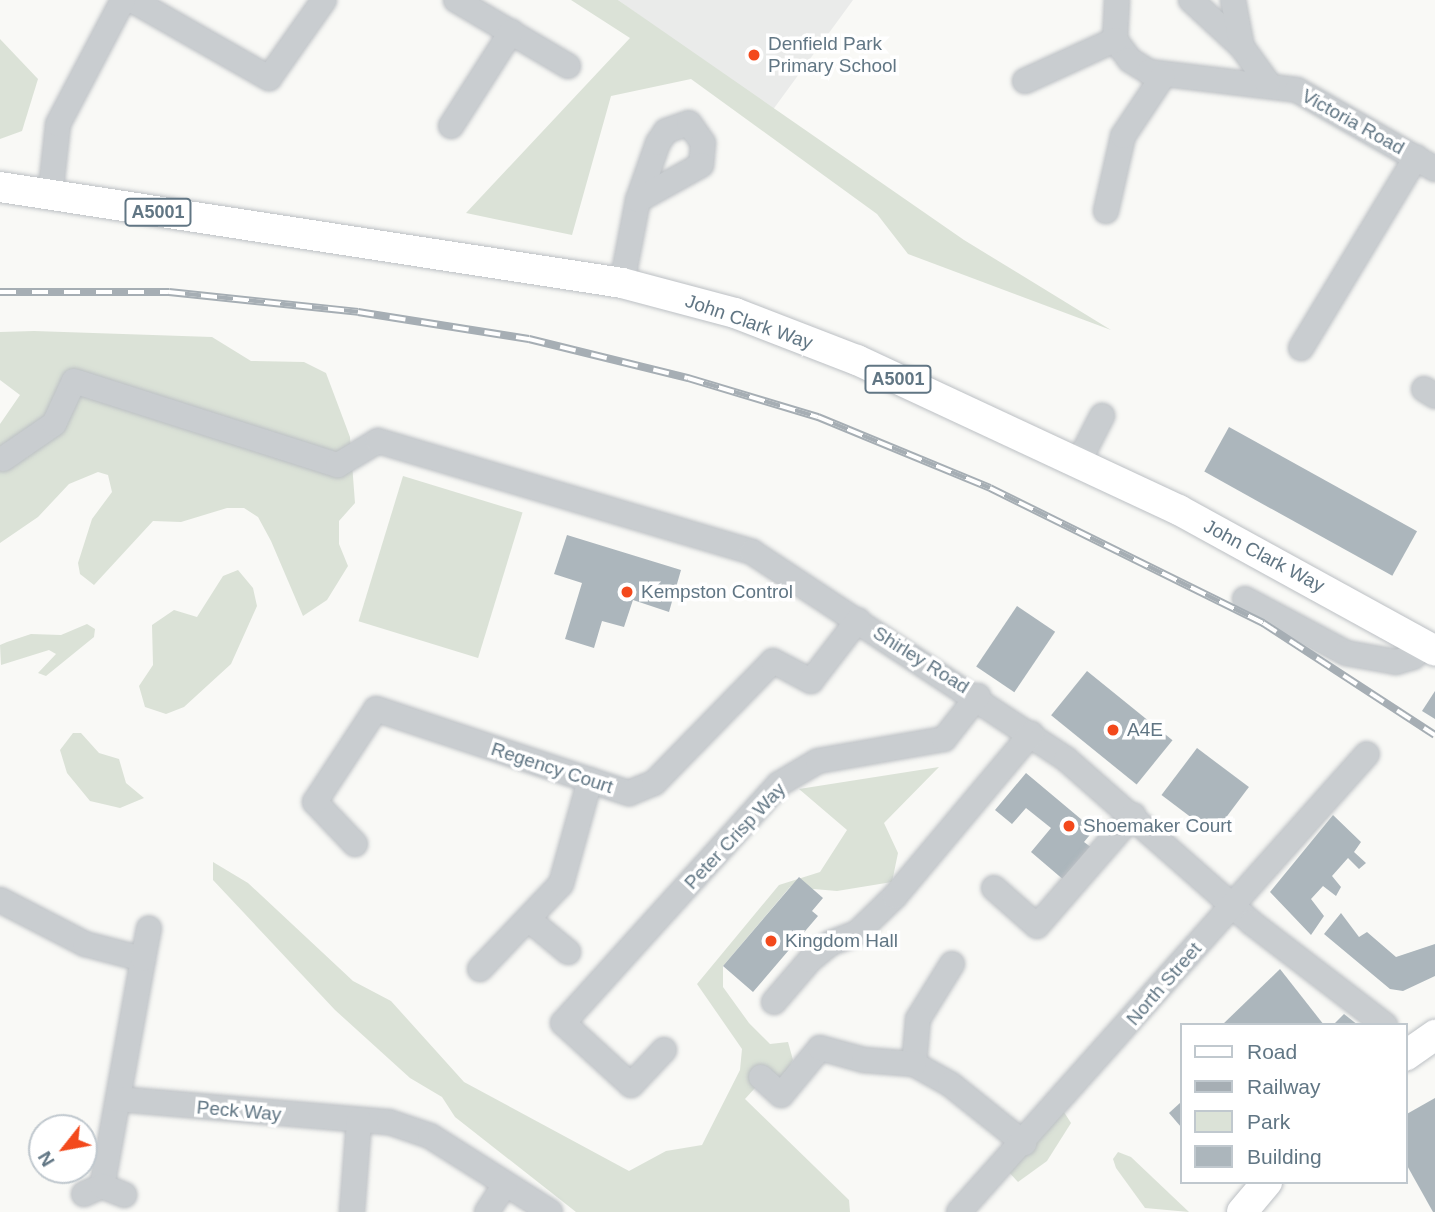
<!DOCTYPE html>
<html>
<head>
<meta charset="utf-8">
<style>
	body { margin:0 }
	#map { position:relative; width:1435px; height:1212px; overflow:hidden; background:#f9f9f6; font-family:Helvetica,sans-serif }
	div>[style] { position:absolute }
	.built>* { inset:0; background:#eaebea }
	.green>* { inset:0; background:#dbe2d7; transform-origin:0 0 }
	.building>* { inset:0; background:#acb6bc; transform-origin:0 0 }
	.roads { filter:drop-shadow(0 0 2px #bcc0c4) drop-shadow(0 0 2px #bcc0c4) }
	.minor>* { height:24px; margin:-12px; padding:0 12px; transform-origin:12px; border-radius:12px; background:#c9cdd0 }
	.major>* { height:30px; margin:-15px; padding:0 15px; transform-origin:15px; border-radius:15px; background:#fff }
	.rail>* { height:8px; margin-top:-4px; transform-origin:0; background:repeating-linear-gradient(90deg,#fff 0 16px,#a6aeb4 0 32px); box-sizing:border-box; border-block:2px solid #a6aeb4 }
	.dots>* { width:19px; height:19px; translate:-50% -50%; box-sizing:border-box; border:4px solid #fff; border-radius:50% }
	span { translate:-50% -50%; white-space:nowrap; text-align:center; line-height:1.15; -webkit-text-stroke:7px #fff; paint-order:stroke }
	.shield-label span { padding:2px 5px; background:#fff; border:2px solid; border-radius:5px; -webkit-text-stroke-width:0 }
	.shield-label { font-size:18px; color:#617684; font-weight:700 }
	.poi-label { font-size:19px; color:#617684 }
	.left { translate:0 -50%; text-align:left }
	.street-label { font-size:19px; color:#617684 }
	.legend { position:absolute; left:1180px; top:1023px; width:228px; height:161px; box-sizing:border-box; background:#fff; border:2px solid #c0c8ce; margin:0; padding:9px 12px; list-style:none; font-size:21px; color:#617684 }
	.legend li { display:flex; align-items:center; gap:14px; height:35px }
	.legend b { width:35px; border:2px solid #c0c8ce }
	.north { position:absolute; left:28px; top:1114px; width:70px; height:70px; box-sizing:border-box; background:#fff; border:2px solid #c0c8ce; border-radius:50%; rotate:239deg; font-size:19px; font-weight:700; line-height:28px; text-align:center; color:#617684 }
	.north::after { content:''; display:block; margin:auto; width:24px; height:32px; background:#f3491c; clip-path:polygon(50% 0,100% 100%,50% 72%,0 100%) }
</style>
</head>
<body>
<div id="map">
	<div class="built">
		<div style="clip-path:polygon(618px 0,853px 0,772px 111px)"></div>
	</div>
	<div class="green">
		<div style="clip-path:polygon(571px 0,618px 0,964px 240px,1111px 330px,908px 254px,877px 214px,691px 79px,611px 96px,572px 235px,466px 213px,630px 38px)"></div>
		<div style="clip-path:polygon(0 39px,38px 79px,22px 131px,0 139px)"></div>
		<div style="clip-path:polygon(34px 331px,212px 337px,251px 361px,304px 362px,326px 373px,350px 437px,355px 503px,339px 521px,339px 544px,348px 566px,327px 600px,303px 616px,271px 541px,258px 517px,244px 508px,227px 508px,181px 522px,153px 521px,94px 585px,80px 574px,78px 563px,92px 519px,112px 492px,108px 475px,98px 472px,69px 484px,38px 517px,0 543px,0 424px,20px 395px,0 380px,0 332px)"></div>
		<div style="left:403px;top:476px;width:125px;height:152px;rotate:17deg"></div>
		<div style="clip-path:polygon(238px 570px,253px 588px,257px 606px,231px 664px,184px 707px,166px 714px,145px 707px,139px 686px,153px 665px,152px 625px,174px 610px,197px 617px,223px 576px)"></div>
		<div style="clip-path:polygon(87px 624px,95px 629px,94px 637px,46px 676px,38px 673px,56px 654px,49px 650px,1px 665px,0 645px,7px 642px,31px 634px,61px 635px)"></div>
		<div style="clip-path:polygon(73px 733px,81px 733px,99px 753px,119px 759px,126px 783px,144px 798px,120px 808px,90px 801px,67px 773px,60px 750px)"></div>
		<div style="clip-path:polygon(939px 767px,884px 823px,898px 853px,892px 882px,837px 891px,790px 887px,723px 966px,723px 987px,749px 1023px,770px 1044px,788px 1042px,793px 1060px,782px 1078px,765px 1077px,745px 1099px,849px 1200px,850px 1212px,576px 1212px,455px 1117px,442px 1097px,410px 1078px,335px 1010px,213px 880px,213px 862px,248px 883px,353px 981px,391px 1001px,464px 1082px,629px 1171px,666px 1151px,702px 1145px,740px 1070px,742px 1049px,697px 984px,779px 885px,820px 872px,847px 830px,799px 789px)"></div>
		<div style="clip-path:polygon(1062px 1109px,1071px 1123px,1047px 1161px,1018px 1182px,1005px 1168px)"></div>
		<div style="clip-path:polygon(1118px 1152px,1131px 1157px,1189px 1212px,1145px 1208px,1116px 1168px,1113px 1159px)"></div>
	</div>
	<div class="building">
		<div style="left:1229px;top:427px;width:215px;height:51px;rotate:29deg"></div>
		<div style="clip-path:polygon(567px 535px,681px 570px,669px 612px,633px 600px,624px 627px,602px 621px,594px 648px,565px 639px,582px 583px,554px 574px)"></div>
		<div style="left:1017px;top:606px;width:46px;height:73px;rotate:34deg"></div>
		<div style="left:1087px;top:671px;width:110px;height:57px;rotate:39deg"></div>
		<div style="clip-path:polygon(1435px 691px,1435px 719px,1422px 711px)"></div>
		<div style="left:1197px;top:748px;width:65px;height:59px;rotate:37deg"></div>
		<div style="clip-path:polygon(1026px 773px,1094px 830px,1084px 842px,1092px 848px,1065px 881px,1031px 852px,1051px 828px,1026px 808px,1012px 824px,995px 810px)"></div>
		<div style="clip-path:polygon(1333px 815px,1361px 842px,1354px 852px,1366px 863px,1359px 869px,1348px 858px,1332px 876px,1341px 887px,1336px 896px,1323px 886px,1311px 899px,1324px 916px,1311px 935px,1270px 892px)"></div>
		<div style="clip-path:polygon(799px 877px,823px 898px,812px 911px,818px 916px,753px 992px,723px 966px)"></div>
		<div style="clip-path:polygon(1341px 913px,1359px 937px,1367px 932px,1396px 957px,1435px 944px,1435px 976px,1403px 991px,1390px 989px,1324px 934px)"></div>
		<div style="clip-path:polygon(1280px 969px,1324px 1025px,1222px 1025px)"></div>
		<div style="clip-path:polygon(1344px 1014px,1358px 1025px,1333px 1025px)"></div>
		<div style="clip-path:polygon(1435px 1098px,1435px 1212px,1433px 1212px,1405px 1162px,1405px 1115px)"></div>
		<div style="clip-path:polygon(1181px 1102px,1181px 1127px,1169px 1113px)"></div>
	</div>
	<div class="roads">
		<div class="minor">
			<div style="left:132px;top:0;width:158px;rotate:29.7deg"></div>
			<div style="left:269px;top:78px;width:95px;rotate:-54.8deg"></div>
			<div style="left:456px;top:0;width:130px;rotate:30.5deg"></div>
			<div style="left:1117px;top:0;width:40px;rotate:92.9deg"></div>
			<div style="left:1115px;top:40px;width:25px;rotate:53deg"></div>
			<div style="left:1130px;top:60px;width:22px;rotate:32deg"></div>
			<div style="left:1149px;top:72px;width:149px;rotate:6.9deg"></div>
			<div style="left:1297px;top:90px;width:159px;rotate:29.8deg"></div>
			<div style="left:1191px;top:0;width:69px;rotate:42.7deg"></div>
			<div style="left:1242px;top:47px;width:44px;rotate:54.2deg"></div>
			<div style="left:1233px;top:0;width:48px;rotate:79.2deg"></div>
			<div style="left:1025px;top:81px;width:99px;rotate:-24.5deg"></div>
			<div style="left:451px;top:126px;width:112px;rotate:-57.4deg"></div>
			<div style="left:50px;top:197px;width:73px;rotate:-83.7deg"></div>
			<div style="left:58px;top:124px;width:140px;rotate:-62.3deg"></div>
			<div style="left:1106px;top:211px;width:77px;rotate:-77.2deg"></div>
			<div style="left:1123px;top:136px;width:72px;rotate:-56.3deg"></div>
			<div style="left:622px;top:283px;width:85px;rotate:-79.1deg"></div>
			<div style="left:638px;top:200px;width:60px;rotate:-70.7deg"></div>
			<div style="left:658px;top:143px;width:14px;rotate:-56deg"></div>
			<div style="left:666px;top:131px;width:24px;rotate:-19deg"></div>
			<div style="left:689px;top:123px;width:24px;rotate:55deg"></div>
			<div style="left:703px;top:143px;width:22px;rotate:95deg"></div>
			<div style="left:701px;top:165px;width:72px;rotate:150.9deg"></div>
			<div style="left:1301px;top:348px;width:223px;rotate:-58.9deg"></div>
			<div style="left:1424px;top:389px;width:13px;rotate:32deg"></div>
			<div style="left:3px;top:459px;width:62px;rotate:-34.5deg"></div>
			<div style="left:54px;top:424px;width:47px;rotate:-65.1deg"></div>
			<div style="left:74px;top:381px;width:277px;rotate:17.7deg"></div>
			<div style="left:338px;top:465px;width:47px;rotate:-31deg"></div>
			<div style="left:378px;top:441px;width:390px;rotate:16.5deg"></div>
			<div style="left:752px;top:552px;width:376px;rotate:33.4deg"></div>
			<div style="left:1066px;top:759px;width:248px;rotate:41.4deg"></div>
			<div style="left:1252px;top:923px;width:168px;rotate:37.5deg"></div>
			<div style="left:1078px;top:463px;width:53px;rotate:-62.9deg"></div>
			<div style="left:1245px;top:599px;width:115px;rotate:28.1deg"></div>
			<div style="left:1346px;top:653px;width:51px;rotate:10.2deg"></div>
			<div style="left:1396px;top:662px;width:18px;rotate:-16deg"></div>
			<div style="left:1413px;top:657px;width:16px;rotate:-55deg"></div>
			<div style="left:355px;top:844px;width:58px;rotate:-133.6deg"></div>
			<div style="left:315px;top:802px;width:111px;rotate:-56.7deg"></div>
			<div style="left:376px;top:709px;width:267px;rotate:18.4deg"></div>
			<div style="left:629px;top:793px;width:27px;rotate:-22deg"></div>
			<div style="left:654px;top:783px;width:170px;rotate:-45.7deg"></div>
			<div style="left:773px;top:661px;width:43px;rotate:27.8deg"></div>
			<div style="left:811px;top:681px;width:77px;rotate:-52.4deg"></div>
			<div style="left:994px;top:888px;width:57px;rotate:41.5deg"></div>
			<div style="left:1037px;top:926px;width:147px;rotate:-49.1deg"></div>
			<div style="left:0;top:900px;width:96px;rotate:27.4deg"></div>
			<div style="left:85px;top:944px;width:60px;rotate:14.5deg"></div>
			<div style="left:143px;top:959px;width:231px;rotate:100.2deg"></div>
			<div style="left:528px;top:919px;width:52px;rotate:39.5deg"></div>
			<div style="left:143px;top:959px;width:31px;rotate:-79deg"></div>
			<div style="left:952px;top:964px;width:65px;rotate:121.7deg"></div>
			<div style="left:918px;top:1019px;width:45px;rotate:95.1deg"></div>
			<div style="left:914px;top:1064px;width:41px;rotate:29.1deg"></div>
			<div style="left:950px;top:1084px;width:95px;rotate:38.6deg"></div>
			<div style="left:480px;top:969px;width:117px;rotate:-46.4deg"></div>
			<div style="left:561px;top:884px;width:108px;rotate:-74.4deg"></div>
			<div style="left:774px;top:1002px;width:55px;rotate:-49.4deg"></div>
			<div style="left:810px;top:960px;width:27px;rotate:-39deg"></div>
			<div style="left:831px;top:943px;width:28px;rotate:-21deg"></div>
			<div style="left:857px;top:933px;width:53px;rotate:-44.2deg"></div>
			<div style="left:895px;top:896px;width:212px;rotate:-50deg"></div>
			<div style="left:664px;top:1050px;width:48px;rotate:133.3deg"></div>
			<div style="left:631px;top:1085px;width:92px;rotate:-137.6deg"></div>
			<div style="left:563px;top:1023px;width:322px;rotate:-47.9deg"></div>
			<div style="left:779px;top:784px;width:45px;rotate:-30.5deg"></div>
			<div style="left:818px;top:761px;width:128px;rotate:-9.9deg"></div>
			<div style="left:944px;top:739px;width:55px;rotate:-51.7deg"></div>
			<div style="left:761px;top:1077px;width:27px;rotate:42deg"></div>
			<div style="left:781px;top:1095px;width:61px;rotate:-50.3deg"></div>
			<div style="left:820px;top:1048px;width:46px;rotate:15.3deg"></div>
			<div style="left:864px;top:1060px;width:50px;rotate:4.6deg"></div>
			<div style="left:118px;top:1099px;width:272px;rotate:4.9deg"></div>
			<div style="left:389px;top:1122px;width:43px;rotate:18.9deg"></div>
			<div style="left:430px;top:1136px;width:142px;rotate:32.3deg"></div>
			<div style="left:84px;top:1194px;width:20px;rotate:-24deg"></div>
			<div style="left:102px;top:1186px;width:24px;rotate:22deg"></div>
			<div style="left:352px;top:1212px;width:92px;rotate:-85.6deg"></div>
			<div style="left:487px;top:1212px;width:33px;rotate:-57deg"></div>
			<div style="left:959px;top:1212px;width:613px;rotate:-48.3deg"></div>
		</div>
		<div class="major">
			<div style="left:0;top:187px;width:629px;rotate:8.77deg"></div>
			<div style="left:622px;top:283px;width:117px;rotate:14.9deg"></div>
			<div style="left:735px;top:313px;width:131px;rotate:21.1deg"></div>
			<div style="left:857px;top:360px;width:355px;rotate:25deg"></div>
			<div style="left:1179px;top:510px;width:292px;rotate:28.8deg"></div>
			<div style="left:1405px;top:1056px;width:37px;rotate:-35deg"></div>
			<div style="left:1242px;top:1212px;width:39px;rotate:-50deg"></div>
		</div>
	</div>
	<div class="rail">
		<div style="left:0;top:292px;width:169px"></div>
		<div style="left:169px;top:292px;width:190px;rotate:6deg"></div>
		<div style="left:358px;top:312px;width:173px;rotate:9deg"></div>
		<div style="left:529px;top:339px;width:164px;rotate:13.8deg"></div>
		<div style="left:688px;top:378px;width:136px;rotate:16.7deg"></div>
		<div style="left:818px;top:417px;width:186px;rotate:22.4deg"></div>
		<div style="left:990px;top:488px;width:305px;rotate:26.3deg"></div>
		<div style="left:1263px;top:623px;width:205px;rotate:33.1deg"></div>
	</div>
	<div class="dots">
		<div style="left:754px;top:55px;background:#f3491c"></div>
		<div style="left:627px;top:592px;background:#f3491c"></div>
		<div style="left:1113px;top:730px;background:#f3491c"></div>
		<div style="left:1069px;top:826px;background:#f3491c"></div>
		<div style="left:771px;top:941px;background:#f3491c"></div>
	</div>
	<div class="shield-label">
		<span style="left:158px;top:212px">A5001</span>
		<span style="left:898px;top:379px">A5001</span>
	</div>
	<div class="poi-label">
		<span class="left" style="left:768px;top:55px">Denfield Park<br>Primary School</span>
		<span class="left" style="left:641px;top:592px">Kempston Control</span>
		<span class="left" style="left:1127px;top:730px">A4E</span>
		<span class="left" style="left:1083px;top:826px">Shoemaker Court</span>
		<span class="left" style="left:785px;top:941px">Kingdom Hall</span>
	</div>
	<div class="street-label">
		<span style="left:1353px;top:122px;rotate:29deg">Victoria Road</span>
		<span style="left:749px;top:322px;rotate:19deg">John Clark Way</span>
		<span style="left:1264px;top:556px;rotate:28deg">John Clark Way</span>
		<span style="left:921px;top:660px;rotate:32deg">Shirley Road</span>
		<span style="left:552px;top:768px;rotate:18deg">Regency Court</span>
		<span style="left:735px;top:836px;rotate:-47deg">Peter Crisp Way</span>
		<span style="left:1164px;top:984px;rotate:-49deg">North Street</span>
		<span style="left:239px;top:1111px;rotate:5deg">Peck Way</span>
	</div>
	<ul class="legend">
	<li><b style="height:9px;background:#fff"></b>Road</li>
	<li><b style="height:9px;background:#a6aeb4"></b>Railway</li>
	<li><b style="height:19px;background:#dbe2d7"></b>Park</li>
	<li><b style="height:19px;background:#acb6bc"></b>Building</li>
	</ul>
	<div class="north">N</div>
</div>
</body>
</html>
